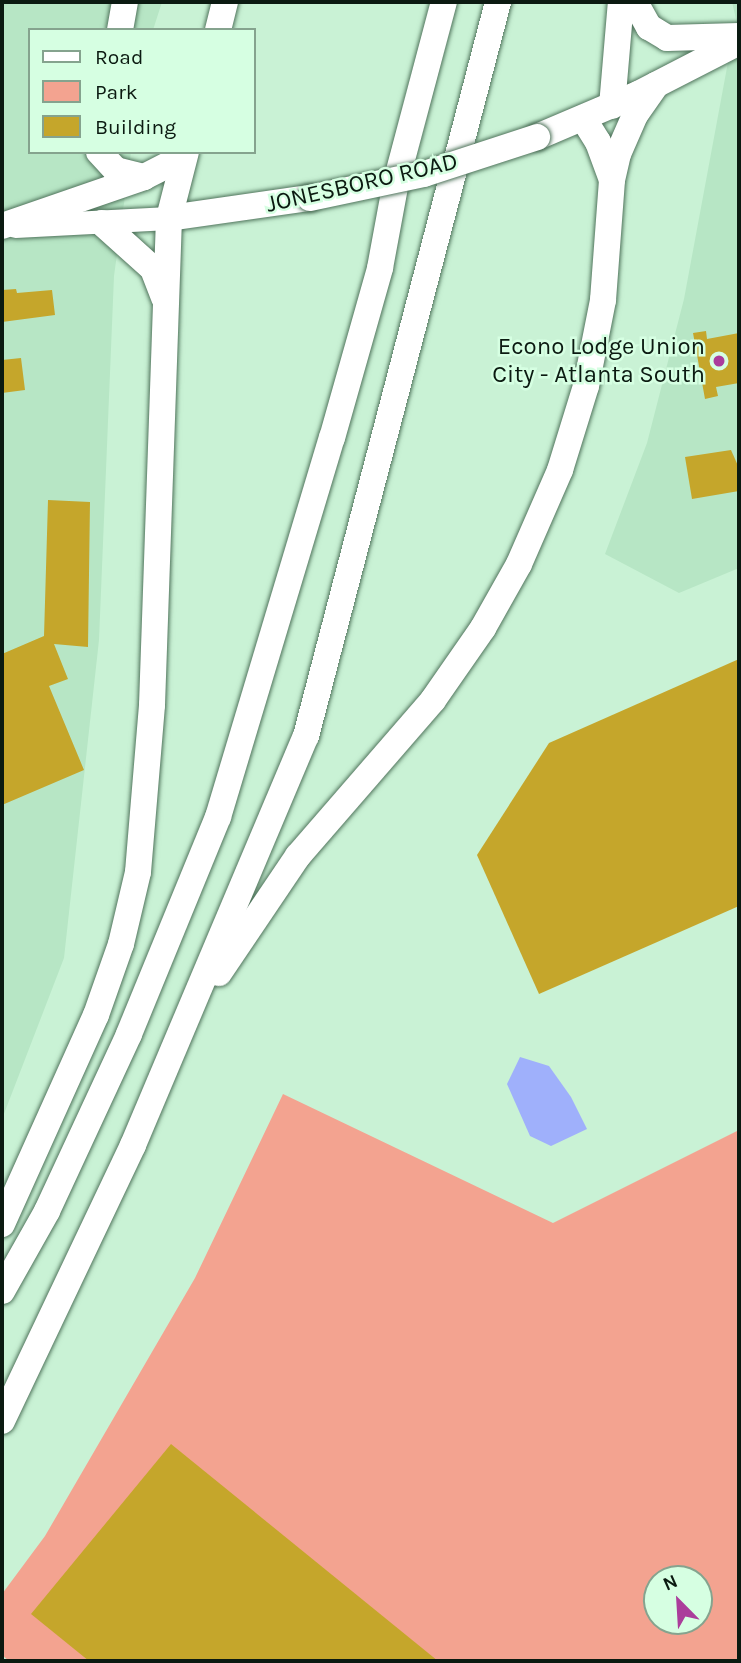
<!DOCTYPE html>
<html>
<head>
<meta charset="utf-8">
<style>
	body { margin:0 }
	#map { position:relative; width:741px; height:1663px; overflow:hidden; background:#c9f2d5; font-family:Karla,sans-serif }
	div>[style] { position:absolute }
	.built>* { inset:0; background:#b7e6c5 }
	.green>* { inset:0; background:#f3a390 }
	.water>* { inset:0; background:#9fb0fb }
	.building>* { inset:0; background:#c5a62b }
	.roads { filter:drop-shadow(0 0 2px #50745c) drop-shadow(0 0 2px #50745c) }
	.primary>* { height:23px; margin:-11.5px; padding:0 11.5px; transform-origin:11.5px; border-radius:11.5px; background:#fff }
	.highway>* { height:26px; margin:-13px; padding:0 13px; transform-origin:13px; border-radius:13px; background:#fff }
	.bridges { filter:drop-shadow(0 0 2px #50745c) drop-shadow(0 0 2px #50745c) }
	.highway-bridge>* { height:26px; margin:-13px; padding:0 13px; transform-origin:13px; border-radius:13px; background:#fff }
	.dots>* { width:19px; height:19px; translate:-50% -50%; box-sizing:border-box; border:4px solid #d6ffe2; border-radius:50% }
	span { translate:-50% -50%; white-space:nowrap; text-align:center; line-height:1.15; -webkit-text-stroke:5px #d6ffe2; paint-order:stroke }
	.street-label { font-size:24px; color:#0b1a11 }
	.poi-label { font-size:24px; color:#0b1a11 }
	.right { translate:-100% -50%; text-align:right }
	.frame { position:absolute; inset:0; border:4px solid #0b1a11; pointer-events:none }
	.legend { position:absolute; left:28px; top:28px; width:228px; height:126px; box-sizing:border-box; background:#d6ffe2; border:2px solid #85a38e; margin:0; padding:9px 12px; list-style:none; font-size:21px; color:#0b1a11 }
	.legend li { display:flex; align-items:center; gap:14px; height:35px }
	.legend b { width:35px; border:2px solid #85a38e }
	.north { position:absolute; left:643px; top:1565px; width:70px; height:70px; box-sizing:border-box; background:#d6ffe2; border:2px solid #85a38e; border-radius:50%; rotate:336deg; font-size:19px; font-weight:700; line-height:28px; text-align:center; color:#0b1a11 }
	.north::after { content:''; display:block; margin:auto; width:24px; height:32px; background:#ab3d9b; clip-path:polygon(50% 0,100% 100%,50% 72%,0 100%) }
</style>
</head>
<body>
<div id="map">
	<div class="built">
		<div style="clip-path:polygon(2px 2px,162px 2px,153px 30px,30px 30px,30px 152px,131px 152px,114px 276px,99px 640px,64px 958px,2px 1119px)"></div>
		<div style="clip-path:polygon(732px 2px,739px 2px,739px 568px,679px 593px,605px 554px,647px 443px,684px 299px,736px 19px)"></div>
	</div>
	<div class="green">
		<div style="clip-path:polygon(evenodd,283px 1094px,553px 1223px,739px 1130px,739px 1661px,9px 1661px,2px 1655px,2px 1594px,45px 1536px,195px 1278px,283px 1094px,657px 1579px,699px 1579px,699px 1621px,657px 1621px,657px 1579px)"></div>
	</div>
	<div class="water">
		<div style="clip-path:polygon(520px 1057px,549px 1066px,571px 1097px,587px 1129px,551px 1146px,530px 1136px,507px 1084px)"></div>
	</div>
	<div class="building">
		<div style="clip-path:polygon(16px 289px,17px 293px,52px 290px,55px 315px,2px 322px,2px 290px)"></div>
		<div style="clip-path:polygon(706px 331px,707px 339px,739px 333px,739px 383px,716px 387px,718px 396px,705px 399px,693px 333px)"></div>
		<div style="clip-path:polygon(21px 358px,25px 390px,2px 393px,2px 360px)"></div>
		<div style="clip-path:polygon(731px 450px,739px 468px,739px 491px,692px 499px,685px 457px)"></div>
		<div style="clip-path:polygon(48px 500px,90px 502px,88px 647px,54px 644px,68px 679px,49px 686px,84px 770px,2px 805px,2px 654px,44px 636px)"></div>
		<div style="clip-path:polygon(739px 659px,739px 906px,539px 994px,477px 855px,549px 743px)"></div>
		<div style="clip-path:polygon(171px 1444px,438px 1661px,89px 1661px,31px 1614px)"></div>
	</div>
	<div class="roads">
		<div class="primary">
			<div style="left:15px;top:226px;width:154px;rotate:-3deg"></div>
		</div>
		<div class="highway">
			<div style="left:635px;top:2px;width:29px;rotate:61deg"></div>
			<div style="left:649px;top:27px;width:21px;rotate:31deg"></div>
			<div style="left:667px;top:38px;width:72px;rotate:-1.6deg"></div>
			<div style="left:120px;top:30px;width:28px;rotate:-80deg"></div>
			<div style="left:218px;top:30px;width:29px;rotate:-76deg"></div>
			<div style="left:612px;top:106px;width:104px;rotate:-85.1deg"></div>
			<div style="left:583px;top:118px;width:28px;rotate:58deg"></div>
			<div style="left:598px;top:142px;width:40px;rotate:69.8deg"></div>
			<div style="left:537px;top:137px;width:110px;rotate:-23.1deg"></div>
			<div style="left:638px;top:94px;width:114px;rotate:-27.2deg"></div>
			<div style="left:99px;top:152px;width:25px;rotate:47deg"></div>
			<div style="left:116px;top:170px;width:29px;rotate:14deg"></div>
			<div style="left:169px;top:218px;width:142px;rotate:-8.1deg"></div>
			<div style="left:102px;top:223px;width:69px;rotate:42deg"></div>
			<div style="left:153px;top:269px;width:31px;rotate:69deg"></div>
			<div style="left:2px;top:226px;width:150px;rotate:-19deg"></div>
			<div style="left:144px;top:177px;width:35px;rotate:-27deg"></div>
			<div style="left:175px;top:161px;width:11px;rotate:-52deg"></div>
			<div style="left:219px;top:973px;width:141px;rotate:-56deg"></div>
			<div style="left:298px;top:856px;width:206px;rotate:-49.1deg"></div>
			<div style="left:433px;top:700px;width:88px;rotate:-55.2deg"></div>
			<div style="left:483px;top:628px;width:73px;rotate:-60.6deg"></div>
			<div style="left:519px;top:564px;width:103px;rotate:-66.4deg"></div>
			<div style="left:560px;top:470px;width:88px;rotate:-72.8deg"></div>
			<div style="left:586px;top:386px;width:88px;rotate:-78.8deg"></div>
			<div style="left:603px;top:300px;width:120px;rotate:-85.7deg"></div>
			<div style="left:612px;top:180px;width:27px;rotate:-77deg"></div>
			<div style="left:618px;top:154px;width:43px;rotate:-66.4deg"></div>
			<div style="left:635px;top:115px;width:37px;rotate:-55deg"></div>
			<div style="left:2px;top:1224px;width:229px;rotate:-65.8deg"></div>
			<div style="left:96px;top:1015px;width:75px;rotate:-70.6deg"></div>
			<div style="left:121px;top:944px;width:74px;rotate:-76.7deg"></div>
			<div style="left:138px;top:872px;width:168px;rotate:-85.2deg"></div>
			<div style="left:152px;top:705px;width:487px;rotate:-88deg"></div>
			<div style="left:169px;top:218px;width:68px;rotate:-75.6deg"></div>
			<div style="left:2px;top:1291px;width:92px;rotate:-60.6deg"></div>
			<div style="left:47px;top:1211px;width:195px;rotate:-65.1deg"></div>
			<div style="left:129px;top:1034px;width:235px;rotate:-67.7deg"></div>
			<div style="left:218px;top:817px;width:396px;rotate:-73.3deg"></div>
			<div style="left:332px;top:438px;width:177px;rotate:-74.2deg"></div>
			<div style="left:380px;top:268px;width:87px;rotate:-79.5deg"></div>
			<div style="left:396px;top:182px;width:186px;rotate:-75.1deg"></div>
			<div style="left:2px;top:1421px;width:306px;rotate:-64.6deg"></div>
			<div style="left:133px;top:1145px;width:444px;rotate:-67.1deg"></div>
			<div style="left:306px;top:736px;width:759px;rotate:-75.34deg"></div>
		</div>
	</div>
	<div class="bridges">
		<div class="highway-bridge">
			<div style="left:310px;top:198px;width:116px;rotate:-11.9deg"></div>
			<div style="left:424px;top:174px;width:119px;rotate:-18.1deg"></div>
		</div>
	</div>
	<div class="dots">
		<div style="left:719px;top:361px;background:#ab3d9b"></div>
	</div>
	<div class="street-label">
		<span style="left:362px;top:183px;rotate:-13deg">JONESBORO ROAD</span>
	</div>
	<div class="poi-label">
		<span class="right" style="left:705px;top:361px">Econo Lodge Union<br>City - Atlanta South</span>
	</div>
	<div class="frame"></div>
	<ul class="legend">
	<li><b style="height:9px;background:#fff"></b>Road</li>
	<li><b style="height:19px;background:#f3a390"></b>Park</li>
	<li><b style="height:19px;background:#c5a62b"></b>Building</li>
	</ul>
	<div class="north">N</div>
</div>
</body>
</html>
